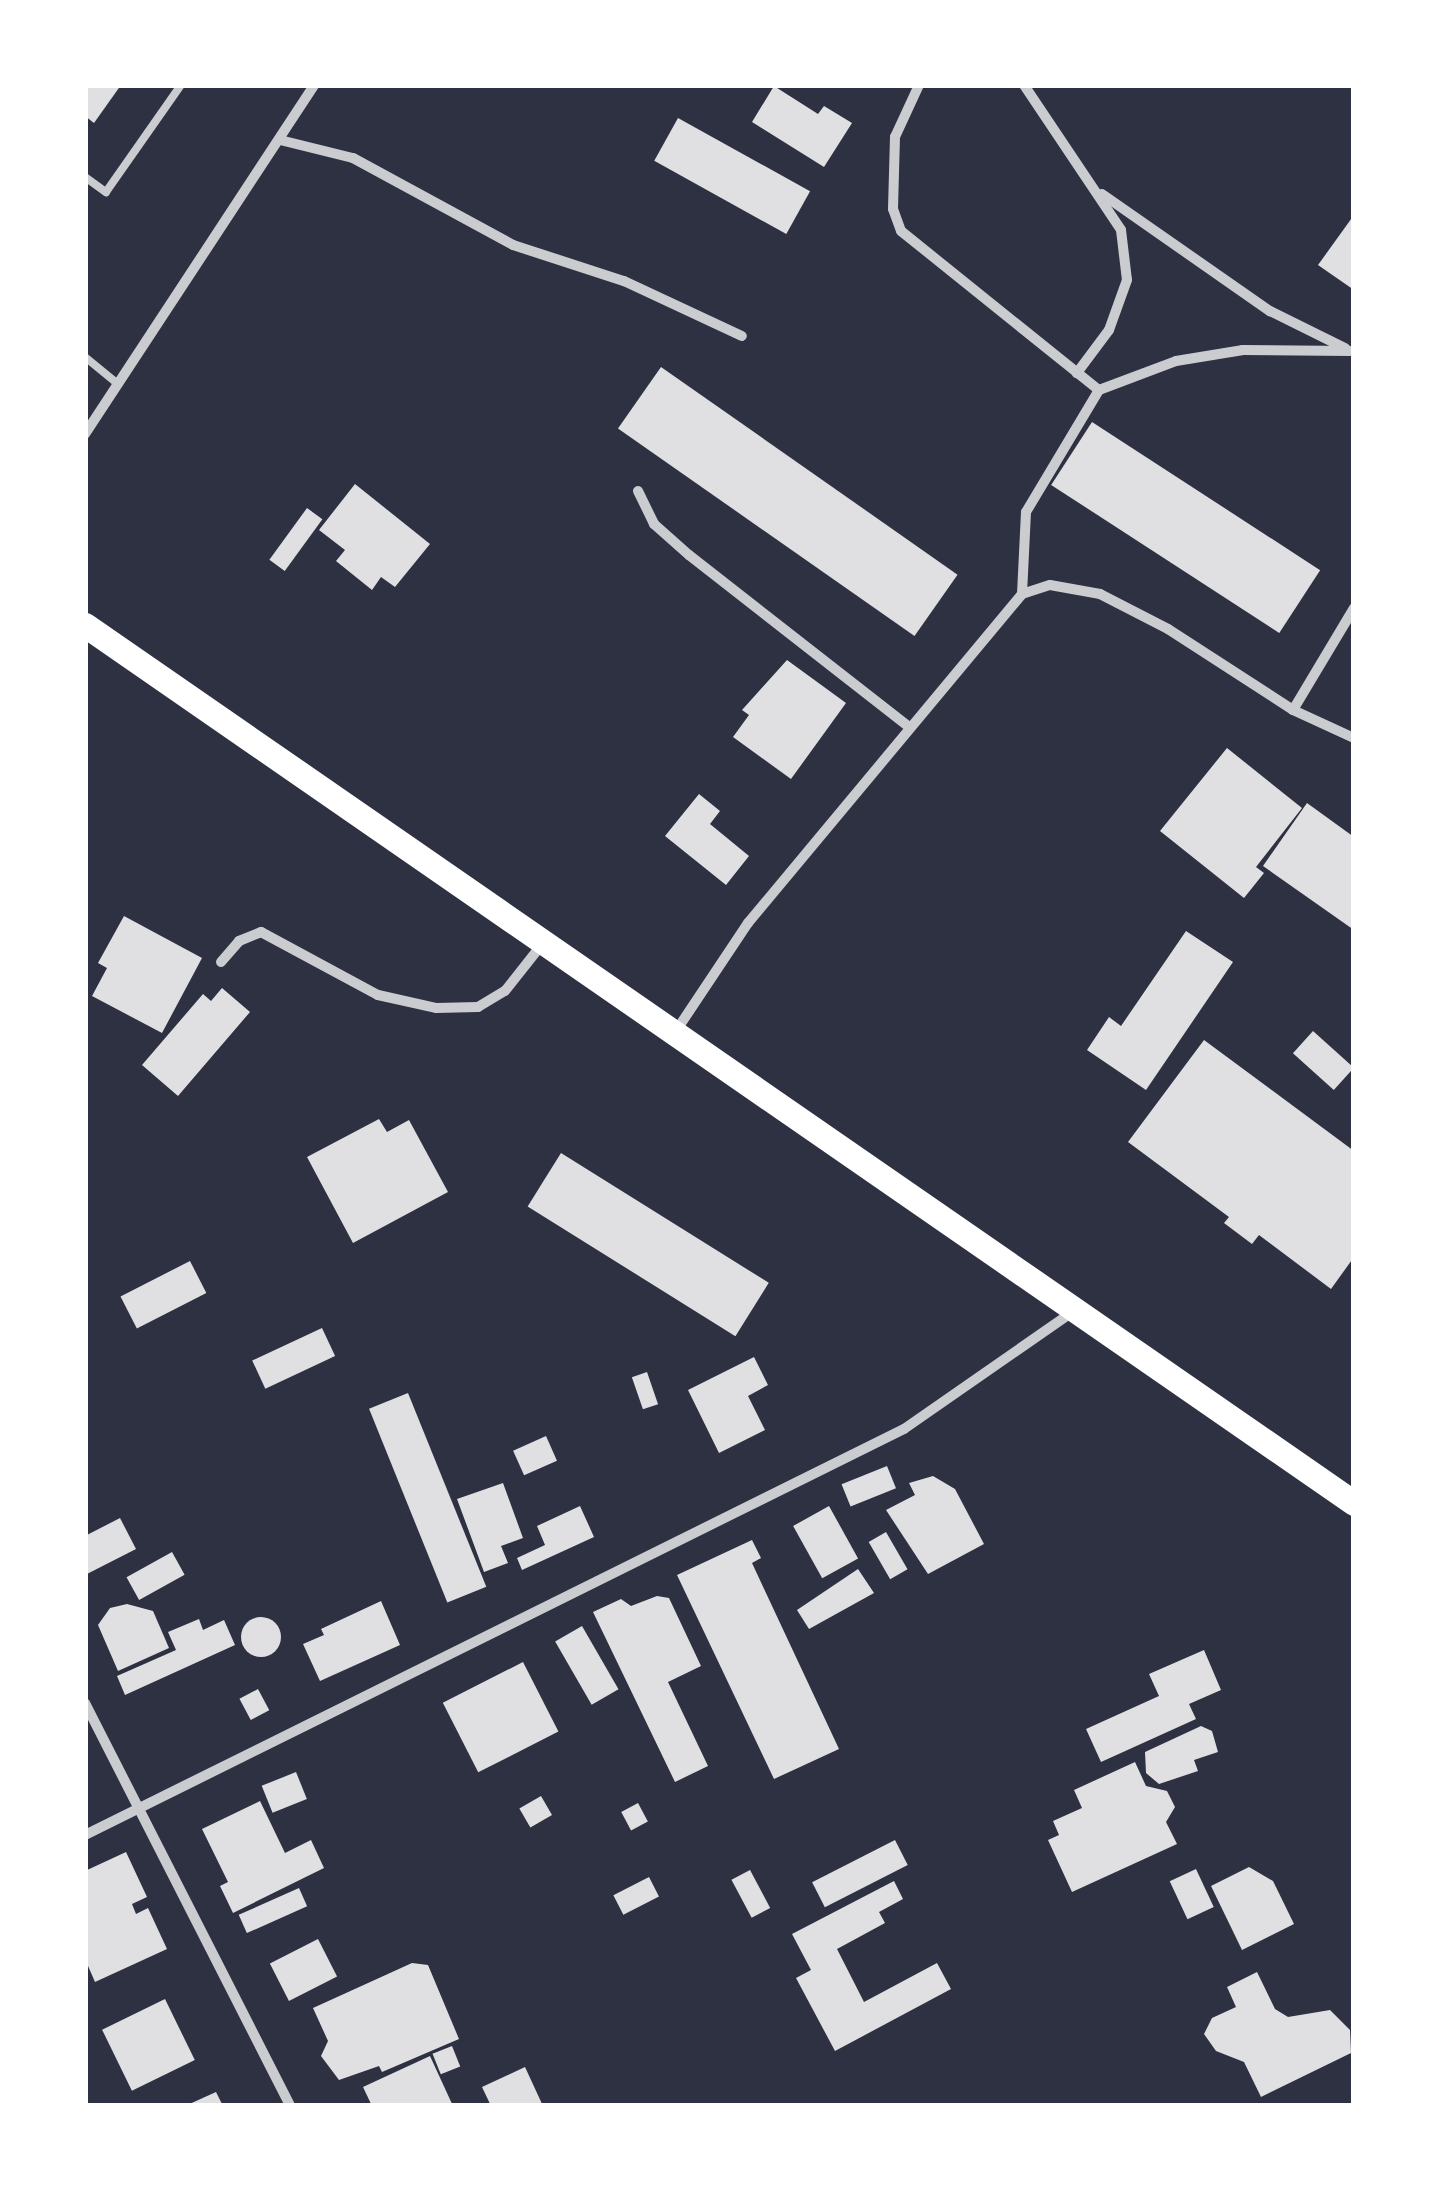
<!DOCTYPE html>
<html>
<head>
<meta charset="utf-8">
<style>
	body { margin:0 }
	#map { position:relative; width:1439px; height:2191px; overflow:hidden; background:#2d3142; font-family:"Source Sans 3",sans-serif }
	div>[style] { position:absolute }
	.building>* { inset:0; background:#e0e0e3; transform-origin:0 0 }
	.round { border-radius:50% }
	.service>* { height:8px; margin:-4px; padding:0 4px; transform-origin:4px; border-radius:4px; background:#caccd0 }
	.minor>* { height:10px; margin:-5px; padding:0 5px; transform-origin:5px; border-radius:5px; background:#caccd0 }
	.primary>* { height:25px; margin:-12.5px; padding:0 12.5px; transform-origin:12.5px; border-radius:12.5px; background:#fff }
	span { translate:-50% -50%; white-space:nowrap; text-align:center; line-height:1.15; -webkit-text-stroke:10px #fff; paint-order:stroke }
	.frame { position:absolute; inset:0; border:88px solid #fff; pointer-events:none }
</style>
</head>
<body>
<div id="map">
	<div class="building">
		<div style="clip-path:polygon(85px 85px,121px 85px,94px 123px,85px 116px)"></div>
		<div style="clip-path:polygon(774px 86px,818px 114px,824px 106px,852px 123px,824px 167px,752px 122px)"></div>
		<div style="left:678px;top:118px;width:151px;height:49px;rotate:29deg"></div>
		<div style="clip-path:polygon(1354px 215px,1354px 290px,1318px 265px)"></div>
		<div style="left:661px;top:367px;width:362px;height:75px;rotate:35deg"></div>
		<div style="left:1092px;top:422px;width:272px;height:75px;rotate:33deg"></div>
		<div style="clip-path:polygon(355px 484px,430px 544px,395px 587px,381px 577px,372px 590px,336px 561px,345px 550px,319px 530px)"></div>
		<div style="left:307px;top:508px;width:19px;height:64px;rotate:36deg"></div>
		<div style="clip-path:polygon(787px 660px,846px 703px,791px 779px,733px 737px,749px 715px,742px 710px)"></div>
		<div style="clip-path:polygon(1227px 748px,1302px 808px,1256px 867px,1264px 873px,1244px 898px,1160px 831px)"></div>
		<div style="clip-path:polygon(699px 794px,720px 811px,710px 824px,749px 856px,726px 885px,665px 836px)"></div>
		<div style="clip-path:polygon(1307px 803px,1354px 837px,1354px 930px,1263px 866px)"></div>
		<div style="clip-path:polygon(124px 916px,202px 958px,162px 1033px,92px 996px,107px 968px,98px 963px)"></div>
		<div style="clip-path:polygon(1186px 931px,1233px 962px,1146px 1090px,1087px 1050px,1109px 1017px,1121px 1026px)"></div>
		<div style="clip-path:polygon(222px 988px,250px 1012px,178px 1096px,142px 1065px,203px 994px,211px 1001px)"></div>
		<div style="left:1313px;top:1031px;width:55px;height:30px;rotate:42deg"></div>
		<div style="clip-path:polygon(1204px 1040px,1354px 1151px,1354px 1257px,1331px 1289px,1259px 1235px,1252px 1244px,1224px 1223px,1229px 1217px,1128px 1142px)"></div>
		<div style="clip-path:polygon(379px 1119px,387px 1132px,409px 1120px,448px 1192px,353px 1243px,307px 1157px)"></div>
		<div style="left:561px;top:1153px;width:245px;height:63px;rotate:32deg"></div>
		<div style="left:190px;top:1261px;width:36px;height:78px;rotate:63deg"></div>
		<div style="left:322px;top:1328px;width:31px;height:77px;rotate:65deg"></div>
		<div style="clip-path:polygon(754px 1357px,768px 1385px,748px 1396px,765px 1430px,719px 1453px,688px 1390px)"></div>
		<div style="left:647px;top:1372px;width:34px;height:16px;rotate:71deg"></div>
		<div style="left:408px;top:1393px;width:209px;height:42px;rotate:68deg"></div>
		<div style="left:546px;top:1436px;width:27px;height:36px;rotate:66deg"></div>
		<div style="left:887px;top:1466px;width:24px;height:49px;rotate:68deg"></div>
		<div style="clip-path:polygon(933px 1476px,955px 1489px,984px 1544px,928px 1574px,886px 1510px,915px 1495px,909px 1483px)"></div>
		<div style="clip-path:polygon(503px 1483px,523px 1538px,501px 1546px,508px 1563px,484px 1572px,457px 1499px)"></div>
		<div style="clip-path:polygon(580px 1506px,594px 1537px,522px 1570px,517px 1558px,545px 1545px,537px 1526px)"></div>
		<div style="left:829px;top:1506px;width:60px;height:41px;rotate:61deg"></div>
		<div style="clip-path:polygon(120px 1518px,136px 1549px,85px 1575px,85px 1536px)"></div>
		<div style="left:886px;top:1532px;width:43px;height:20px;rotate:60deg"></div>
		<div style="clip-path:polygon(752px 1540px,761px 1558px,752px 1563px,839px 1749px,774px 1779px,677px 1575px)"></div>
		<div style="left:172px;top:1552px;width:26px;height:52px;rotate:61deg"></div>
		<div style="clip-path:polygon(858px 1569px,874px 1593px,809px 1629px,797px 1610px)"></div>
		<div style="clip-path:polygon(657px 1596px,669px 1598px,701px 1666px,668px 1682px,708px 1766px,675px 1782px,593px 1612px,621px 1599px,631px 1606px)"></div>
		<div style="clip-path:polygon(381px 1601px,400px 1645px,320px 1681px,303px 1644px,324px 1635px,321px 1629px)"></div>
		<div style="clip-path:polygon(127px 1604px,153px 1611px,169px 1648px,118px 1671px,98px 1625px,110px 1608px)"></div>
		<div class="round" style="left:241px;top:1617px;width:40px;height:40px"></div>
		<div style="clip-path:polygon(199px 1619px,203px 1630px,224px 1620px,235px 1645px,125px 1695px,117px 1676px,176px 1650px,168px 1632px)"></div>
		<div style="left:582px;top:1626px;width:73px;height:31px;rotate:60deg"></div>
		<div style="clip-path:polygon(1204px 1650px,1221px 1690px,1189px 1704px,1196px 1719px,1101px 1762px,1086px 1729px,1159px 1696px,1149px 1674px)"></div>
		<div style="left:523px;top:1662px;width:78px;height:90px;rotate:63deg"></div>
		<div style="left:258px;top:1689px;width:24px;height:21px;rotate:62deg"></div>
		<div style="clip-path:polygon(1201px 1726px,1212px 1731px,1218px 1752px,1194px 1760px,1198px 1771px,1159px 1784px,1146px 1773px,1145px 1752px)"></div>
		<div style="clip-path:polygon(1135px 1762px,1146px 1786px,1167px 1791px,1175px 1807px,1166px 1822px,1177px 1844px,1072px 1892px,1048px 1840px,1059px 1835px,1053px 1821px,1082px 1808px,1074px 1790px)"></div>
		<div style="left:296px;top:1772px;width:29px;height:37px;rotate:68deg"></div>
		<div style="left:541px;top:1796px;width:22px;height:25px;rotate:60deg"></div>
		<div style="clip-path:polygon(260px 1801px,285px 1853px,311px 1840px,324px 1868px,233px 1913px,220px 1886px,228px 1882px,202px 1829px)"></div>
		<div style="left:638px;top:1803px;width:21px;height:19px;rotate:62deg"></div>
		<div style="left:895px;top:1840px;width:28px;height:93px;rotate:63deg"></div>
		<div style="clip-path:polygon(126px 1852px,147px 1897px,132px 1904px,136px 1914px,148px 1908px,167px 1949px,95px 1982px,85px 1959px,85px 1871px)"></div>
		<div style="clip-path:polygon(1249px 1867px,1273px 1881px,1294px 1924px,1242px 1950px,1211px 1886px)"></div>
		<div style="left:1196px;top:1869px;width:42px;height:29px;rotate:65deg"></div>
		<div style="left:750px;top:1870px;width:43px;height:21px;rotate:62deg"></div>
		<div style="left:649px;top:1877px;width:22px;height:40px;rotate:63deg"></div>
		<div style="clip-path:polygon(894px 1881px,903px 1899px,879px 1912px,885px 1923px,837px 1949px,864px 2002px,937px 1963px,951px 1989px,835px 2051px,796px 1978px,811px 1970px,792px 1934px)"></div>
		<div style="left:299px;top:1888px;width:20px;height:66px;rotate:66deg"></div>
		<div style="left:318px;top:1939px;width:42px;height:54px;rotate:63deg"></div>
		<div style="clip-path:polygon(412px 1963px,428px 1965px,459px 2039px,382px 2072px,379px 2066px,339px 2080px,321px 2056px,328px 2041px,313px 2008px)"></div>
		<div style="clip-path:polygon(1257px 1972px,1275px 2009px,1288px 2017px,1330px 2010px,1350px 2030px,1351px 2053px,1261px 2097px,1244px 2062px,1216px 2051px,1204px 2034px,1212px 2018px,1236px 2007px,1227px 1987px)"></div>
		<div style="left:165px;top:1999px;width:68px;height:70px;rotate:64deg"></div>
		<div style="left:452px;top:2046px;width:22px;height:21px;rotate:68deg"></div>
		<div style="clip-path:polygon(430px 2056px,453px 2106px,372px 2106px,363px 2087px)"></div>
		<div style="clip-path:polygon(525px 2067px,543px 2106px,491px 2106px,482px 2087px)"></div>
		<div style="clip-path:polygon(216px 2092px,223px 2106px,185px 2106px)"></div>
	</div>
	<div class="service">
		<div style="left:85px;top:177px;width:26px;rotate:36deg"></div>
		<div style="left:106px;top:192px;width:131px;rotate:-55deg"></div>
		<div style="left:85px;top:357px;width:43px;rotate:39.3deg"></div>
	</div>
	<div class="minor">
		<div style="left:919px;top:85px;width:57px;rotate:114.8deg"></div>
		<div style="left:895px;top:137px;width:72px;rotate:91.6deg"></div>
		<div style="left:893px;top:209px;width:23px;rotate:70deg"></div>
		<div style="left:901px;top:231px;width:254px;rotate:38.8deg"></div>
		<div style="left:1024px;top:85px;width:174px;rotate:56.2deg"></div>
		<div style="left:1121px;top:230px;width:50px;rotate:83.2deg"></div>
		<div style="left:1127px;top:280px;width:53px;rotate:109.8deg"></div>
		<div style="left:1109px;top:330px;width:54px;rotate:126.7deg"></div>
		<div style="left:280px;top:140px;width:75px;rotate:13.9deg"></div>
		<div style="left:353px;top:158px;width:182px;rotate:28.5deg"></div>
		<div style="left:513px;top:245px;width:117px;rotate:18deg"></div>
		<div style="left:624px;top:281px;width:130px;rotate:25deg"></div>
		<div style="left:1102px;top:194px;width:205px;rotate:34.9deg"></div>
		<div style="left:1270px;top:311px;width:84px;rotate:26.3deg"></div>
		<div style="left:85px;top:434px;width:417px;rotate:-56.7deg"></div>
		<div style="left:638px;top:491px;width:37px;rotate:64deg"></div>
		<div style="left:654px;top:524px;width:47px;rotate:41.5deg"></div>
		<div style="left:689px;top:555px;width:279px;rotate:38deg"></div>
		<div style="left:1022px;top:594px;width:29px;rotate:-18deg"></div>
		<div style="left:1050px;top:585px;width:51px;rotate:10.2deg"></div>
		<div style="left:1100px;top:594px;width:76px;rotate:27.2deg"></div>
		<div style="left:1168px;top:629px;width:149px;rotate:32.9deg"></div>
		<div style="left:1293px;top:710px;width:67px;rotate:24.7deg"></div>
		<div style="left:1293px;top:710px;width:119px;rotate:-59.1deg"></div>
		<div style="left:221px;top:962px;width:28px;rotate:-49deg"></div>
		<div style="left:239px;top:941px;width:24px;rotate:-22deg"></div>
		<div style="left:261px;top:932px;width:133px;rotate:28.3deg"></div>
		<div style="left:378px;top:995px;width:59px;rotate:12.6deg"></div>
		<div style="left:436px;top:1008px;width:42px;rotate:-1.4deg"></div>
		<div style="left:478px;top:1007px;width:31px;rotate:-31deg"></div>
		<div style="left:505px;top:991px;width:61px;rotate:-51.6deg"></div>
		<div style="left:676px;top:1031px;width:130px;rotate:-56.3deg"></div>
		<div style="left:748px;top:923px;width:428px;rotate:-50.2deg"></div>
		<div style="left:1022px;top:594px;width:82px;rotate:-87.2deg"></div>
		<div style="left:1026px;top:512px;width:142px;rotate:-59.1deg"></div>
		<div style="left:1099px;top:390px;width:82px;rotate:-20.6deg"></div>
		<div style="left:1176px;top:361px;width:68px;rotate:-9.3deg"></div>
		<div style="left:1243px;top:350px;width:107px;rotate:0.5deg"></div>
		<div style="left:85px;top:1703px;width:452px;rotate:63deg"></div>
		<div style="left:85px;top:1835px;width:914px;rotate:-26.37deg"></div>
		<div style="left:904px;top:1429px;width:207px;rotate:-34.8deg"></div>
	</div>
	<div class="primary">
		<div style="left:85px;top:625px;width:1543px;rotate:34.68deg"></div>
	</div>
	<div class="frame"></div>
</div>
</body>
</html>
